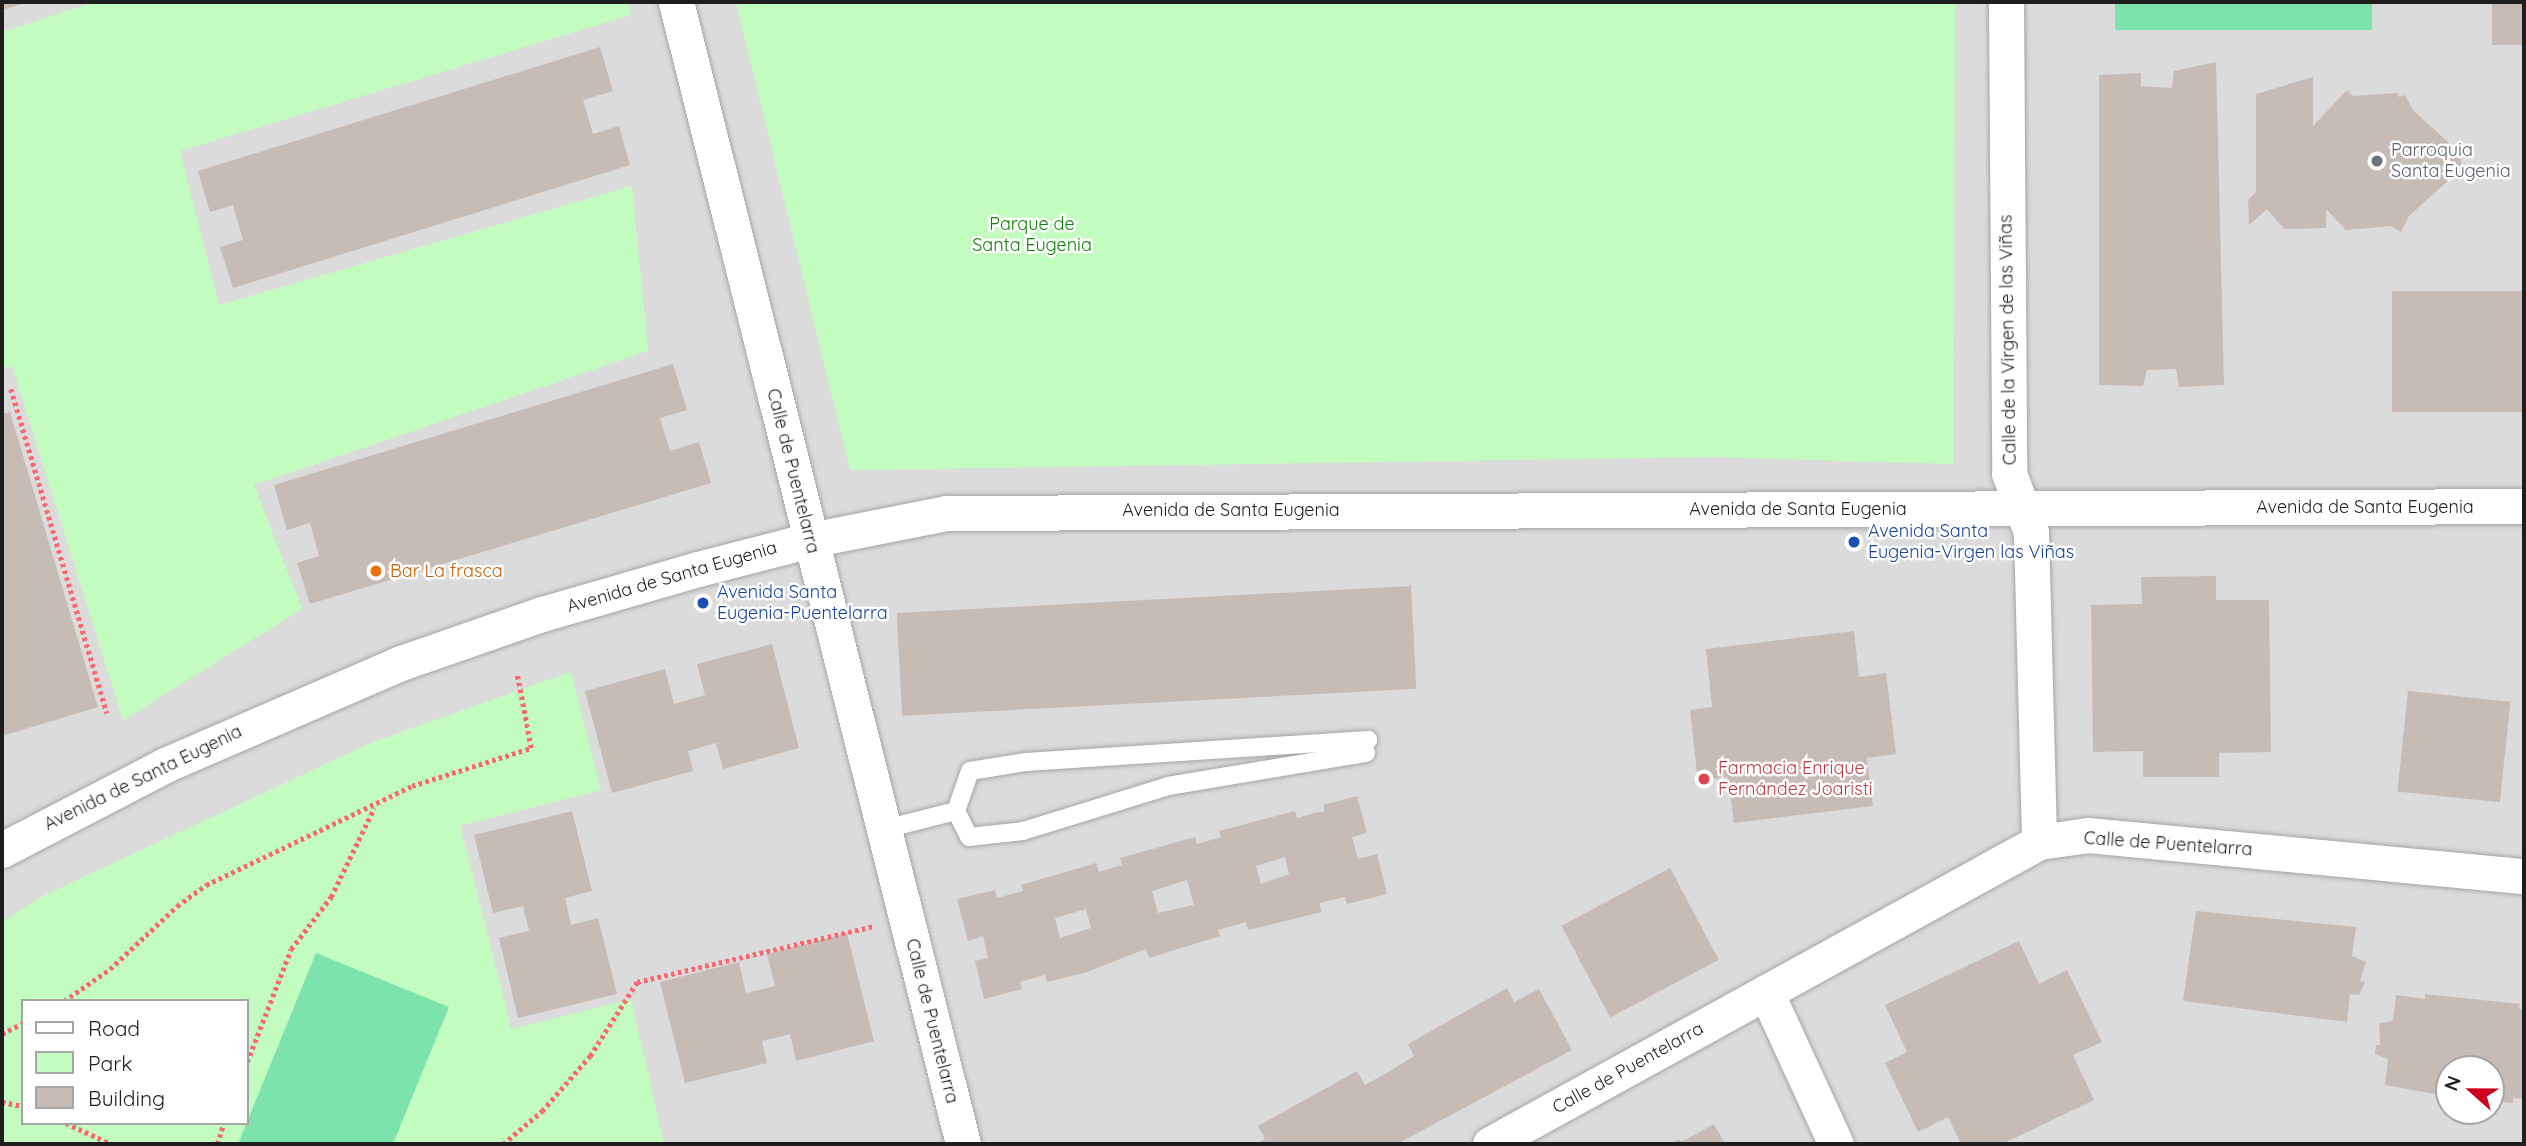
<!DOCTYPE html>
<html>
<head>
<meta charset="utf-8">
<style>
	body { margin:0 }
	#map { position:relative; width:2526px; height:1146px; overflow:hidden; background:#f0eae3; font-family:Quicksand,sans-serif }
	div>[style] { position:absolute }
	.residential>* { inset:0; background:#dcdbdb }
	.park>* { inset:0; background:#c2fcbe }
	.pitch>* { inset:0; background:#7de3ad; transform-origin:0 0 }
	.building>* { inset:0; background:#c7bbb6; transform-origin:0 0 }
	.path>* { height:4.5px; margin-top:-2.25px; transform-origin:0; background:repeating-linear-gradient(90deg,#ff656c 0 3.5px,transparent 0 7px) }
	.roads { filter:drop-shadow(0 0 2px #a5a5a5) drop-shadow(0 0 2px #a5a5a5) }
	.service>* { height:18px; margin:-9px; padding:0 9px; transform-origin:9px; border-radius:9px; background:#fff }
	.minor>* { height:35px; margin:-17.5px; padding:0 17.5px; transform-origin:17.5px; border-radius:17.5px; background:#fff }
	.dots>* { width:19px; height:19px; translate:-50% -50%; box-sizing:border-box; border:4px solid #fff; border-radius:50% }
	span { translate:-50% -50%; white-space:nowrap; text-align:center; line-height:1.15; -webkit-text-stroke:5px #fff; paint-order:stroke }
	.worship-label { font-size:18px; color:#5b616d }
	.left { translate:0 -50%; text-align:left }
	.park-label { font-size:18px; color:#0e8206 }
	.street-label { font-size:18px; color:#1e1e1e }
	.transit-label { font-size:18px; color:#164399 }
	.food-label { font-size:18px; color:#c56008 }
	.health-label { font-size:18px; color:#be3a42 }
	.frame { position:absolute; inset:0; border:4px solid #1e1e1e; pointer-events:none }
	.legend { position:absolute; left:21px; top:999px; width:228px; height:126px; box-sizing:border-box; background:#fff; border:2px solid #a5a5a5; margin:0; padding:9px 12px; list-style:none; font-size:21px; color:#1e1e1e }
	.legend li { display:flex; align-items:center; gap:14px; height:35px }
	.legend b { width:35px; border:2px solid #a5a5a5 }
	.north { position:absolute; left:2435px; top:1055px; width:70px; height:70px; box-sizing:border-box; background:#fff; border:2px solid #a5a5a5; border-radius:50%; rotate:291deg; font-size:19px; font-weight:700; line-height:28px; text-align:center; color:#1e1e1e }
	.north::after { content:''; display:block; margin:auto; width:24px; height:32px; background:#cc001e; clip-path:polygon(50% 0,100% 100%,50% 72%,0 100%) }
</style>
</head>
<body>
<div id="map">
	<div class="residential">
		<div style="clip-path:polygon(evenodd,2px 2px,2524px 2px,2524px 1144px,2px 1144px,2px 2px,23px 1001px,247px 1001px,247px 1123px,23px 1123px,23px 1001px,2px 2px,2449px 1069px,2491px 1069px,2491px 1111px,2449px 1111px,2449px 1069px)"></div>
	</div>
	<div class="park">
		<div style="clip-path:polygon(94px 2px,628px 2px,631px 15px,180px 151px,219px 305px,632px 186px,648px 351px,254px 485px,302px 609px,123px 720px,12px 366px,2px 369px,2px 32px)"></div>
		<div style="clip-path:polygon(736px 2px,1955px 2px,1953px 464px,1711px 457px,850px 470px)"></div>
		<div style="clip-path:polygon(evenodd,571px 672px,601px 790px,460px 826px,511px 1029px,631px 999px,664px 1144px,2px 1144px,2px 922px,43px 896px,373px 742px,571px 672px,23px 1001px,247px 1001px,247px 1123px,23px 1123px,23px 1001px)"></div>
	</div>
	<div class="pitch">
		<div style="left:2115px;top:2px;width:257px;height:28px"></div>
		<div style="clip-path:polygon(316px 953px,449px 1007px,393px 1144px,238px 1144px)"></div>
	</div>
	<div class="building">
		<div style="clip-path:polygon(2px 2px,28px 2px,2px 10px)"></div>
		<div style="left:2492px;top:2px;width:32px;height:43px"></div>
		<div style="clip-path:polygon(600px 47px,613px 91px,583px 100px,593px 134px,619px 126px,630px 165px,233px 288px,220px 247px,243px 240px,233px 205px,210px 212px,198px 171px)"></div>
		<div style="clip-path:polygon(2216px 62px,2224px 385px,2179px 387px,2176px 369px,2147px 370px,2143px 386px,2099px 385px,2099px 75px,2141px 73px,2141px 86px,2172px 88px,2174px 71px)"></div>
		<div style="clip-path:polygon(2313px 77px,2313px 126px,2347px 90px,2353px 96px,2397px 93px,2399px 97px,2405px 95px,2413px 110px,2461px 154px,2461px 169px,2409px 216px,2401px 232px,2391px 226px,2346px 230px,2326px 209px,2326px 228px,2284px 229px,2267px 209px,2249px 225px,2248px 200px,2256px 192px,2256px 94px)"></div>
		<div style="left:2524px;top:291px;width:121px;height:132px;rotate:90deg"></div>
		<div style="clip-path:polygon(673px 364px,687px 410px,660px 418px,670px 451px,699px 442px,711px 483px,310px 604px,297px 563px,319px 556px,310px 523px,287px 530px,274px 485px)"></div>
		<div style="clip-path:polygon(10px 412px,98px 707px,2px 736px,2px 414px)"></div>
		<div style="clip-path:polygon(2216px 576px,2216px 600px,2269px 600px,2271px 752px,2219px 753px,2219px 777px,2143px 777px,2143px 751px,2093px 752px,2091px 605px,2142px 604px,2141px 577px)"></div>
		<div style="left:1411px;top:586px;width:103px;height:515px;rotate:87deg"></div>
		<div style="clip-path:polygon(1854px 631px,1859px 677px,1886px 673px,1896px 754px,1867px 758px,1873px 806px,1734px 823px,1728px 777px,1698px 781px,1690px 710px,1712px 707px,1706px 649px)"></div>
		<div style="clip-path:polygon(772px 644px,799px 748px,723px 769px,716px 743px,688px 751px,693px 771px,612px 793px,585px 691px,665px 669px,674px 704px,705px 695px,697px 664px)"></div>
		<div style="left:2408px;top:691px;width:103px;height:101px;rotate:6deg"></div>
		<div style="clip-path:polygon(evenodd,1357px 796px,1367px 833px,1352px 837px,1358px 859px,1377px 854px,1387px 894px,1347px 904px,1345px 897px,1319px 903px,1322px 912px,1248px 930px,1246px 922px,1218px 930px,1220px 936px,1149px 958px,1146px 949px,1084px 973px,1047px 982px,1045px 975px,1020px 982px,1022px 989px,984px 999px,975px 961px,988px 958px,983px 936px,968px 941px,957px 899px,995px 890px,997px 898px,1023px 891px,1021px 885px,1096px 863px,1099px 872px,1122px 865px,1120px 858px,1195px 837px,1197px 844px,1221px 837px,1219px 831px,1295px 811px,1297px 818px,1314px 813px,1325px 811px,1323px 805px,1357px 796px,1285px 857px,1289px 874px,1261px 884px,1256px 866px,1285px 857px,1357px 796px,1187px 880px,1194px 905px,1158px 913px,1152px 891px,1187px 880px,1357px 796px,1086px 909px,1091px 928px,1060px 938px,1055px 918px,1086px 909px)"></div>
		<div style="clip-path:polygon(572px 811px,592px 891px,565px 898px,571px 925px,598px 918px,617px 994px,518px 1018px,499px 938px,529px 931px,523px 906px,493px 913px,474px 835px)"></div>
		<div style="left:1670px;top:868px;width:104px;height:123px;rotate:62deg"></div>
		<div style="clip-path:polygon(2196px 911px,2356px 927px,2352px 956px,2366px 962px,2360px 981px,2365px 982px,2359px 995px,2350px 994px,2347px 1022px,2183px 1001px)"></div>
		<div style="clip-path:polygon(847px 933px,874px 1041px,796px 1061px,790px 1034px,762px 1041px,767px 1063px,685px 1083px,660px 982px,739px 962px,746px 993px,775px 986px,767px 954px)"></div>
		<div style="clip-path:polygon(2019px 941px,2039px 984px,2067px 970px,2102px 1042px,2073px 1055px,2094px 1100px,2002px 1144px,1961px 1144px,1948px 1117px,1918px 1132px,1885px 1063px,1907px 1052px,1885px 1005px)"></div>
		<div style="clip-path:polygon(1507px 988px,1514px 1002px,1539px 989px,1572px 1050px,1397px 1144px,1255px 1144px,1265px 1139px,1258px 1126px,1357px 1071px,1365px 1085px,1390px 1071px,1414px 1056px,1408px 1044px)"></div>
		<div style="clip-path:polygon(2425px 994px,2520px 1004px,2519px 1009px,2524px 1010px,2524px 1099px,2513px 1098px,2513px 1103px,2491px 1101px,2491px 1069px,2449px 1069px,2449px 1085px,2441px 1084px,2440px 1095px,2385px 1085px,2388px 1059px,2375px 1054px,2376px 1045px,2380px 1045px,2379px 1023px,2393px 1021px,2396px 995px,2425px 999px)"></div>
		<div style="clip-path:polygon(1714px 1124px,1725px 1144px,1669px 1144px,1679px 1139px,1681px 1142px)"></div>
	</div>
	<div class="path">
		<div style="left:11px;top:389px;width:338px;rotate:73.5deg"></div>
		<div style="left:64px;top:1001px;width:56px;rotate:-34.8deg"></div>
		<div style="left:110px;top:969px;width:92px;rotate:-43.2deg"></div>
		<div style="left:177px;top:906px;width:36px;rotate:-36deg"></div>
		<div style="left:206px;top:885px;width:229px;rotate:-25.7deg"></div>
		<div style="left:412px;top:786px;width:125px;rotate:-17.7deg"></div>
		<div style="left:531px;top:748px;width:75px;rotate:-100.7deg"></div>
		<div style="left:2px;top:1034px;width:24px;rotate:-28deg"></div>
		<div style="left:247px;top:1062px;width:121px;rotate:-68.7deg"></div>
		<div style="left:291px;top:949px;width:66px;rotate:-52.4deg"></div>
		<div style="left:331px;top:897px;width:99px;rotate:-64.2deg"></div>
		<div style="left:2px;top:1102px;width:21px;rotate:11deg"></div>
		<div style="left:66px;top:1123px;width:50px;rotate:25deg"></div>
		<div style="left:217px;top:1144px;width:22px;rotate:-72deg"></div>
		<div style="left:503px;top:1144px;width:51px;rotate:-40.2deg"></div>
		<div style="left:542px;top:1111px;width:73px;rotate:-48.9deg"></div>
		<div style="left:590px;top:1056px;width:88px;rotate:-57.6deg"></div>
		<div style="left:637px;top:982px;width:243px;rotate:-13.3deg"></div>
	</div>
	<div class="roads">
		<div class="service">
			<div style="left:956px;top:811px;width:29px;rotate:63deg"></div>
			<div style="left:969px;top:837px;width:54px;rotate:-6.3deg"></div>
			<div style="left:1023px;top:831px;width:152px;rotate:-17.2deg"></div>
			<div style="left:1168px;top:786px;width:201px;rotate:-9.5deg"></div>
			<div style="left:885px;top:829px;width:73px;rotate:-14.2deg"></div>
			<div style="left:956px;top:811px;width:42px;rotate:-70.7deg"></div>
			<div style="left:970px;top:771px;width:57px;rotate:-9.1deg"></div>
			<div style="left:1026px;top:762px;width:343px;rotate:-3.7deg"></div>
		</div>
		<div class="minor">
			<div style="left:676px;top:2px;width:1178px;rotate:75.89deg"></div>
			<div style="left:2006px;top:2px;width:471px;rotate:89.6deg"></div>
			<div style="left:2009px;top:473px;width:63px;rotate:69.6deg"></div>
			<div style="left:2031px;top:532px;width:310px;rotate:88.5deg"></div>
			<div style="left:2px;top:850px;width:184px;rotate:-27.5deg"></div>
			<div style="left:165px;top:765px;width:257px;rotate:-23.4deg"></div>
			<div style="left:401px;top:663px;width:149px;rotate:-19.2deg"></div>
			<div style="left:542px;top:614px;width:162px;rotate:-16.1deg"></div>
			<div style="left:698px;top:569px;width:116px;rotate:-14.5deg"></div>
			<div style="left:810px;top:540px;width:139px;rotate:-11.2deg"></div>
			<div style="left:946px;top:513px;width:1578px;rotate:-0.25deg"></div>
			<div style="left:1766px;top:992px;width:167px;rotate:65.3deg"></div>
			<div style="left:1490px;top:1144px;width:627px;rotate:-28.81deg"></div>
			<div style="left:2039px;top:842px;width:49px;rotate:-8.1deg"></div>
			<div style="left:2088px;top:835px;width:438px;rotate:5.4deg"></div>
		</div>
	</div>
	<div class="dots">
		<div style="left:2377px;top:161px;background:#6b7280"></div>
		<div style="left:1854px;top:542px;background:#1a4fb4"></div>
		<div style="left:376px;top:571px;background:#e8710a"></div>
		<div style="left:703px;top:603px;background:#1a4fb4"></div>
		<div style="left:1704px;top:779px;background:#e0444e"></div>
	</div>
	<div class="worship-label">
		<span class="left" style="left:2391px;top:161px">Parroquia<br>Santa Eugenia</span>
	</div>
	<div class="park-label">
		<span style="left:1032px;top:235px">Parque de<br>Santa Eugenia</span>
	</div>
	<div class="street-label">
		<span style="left:2008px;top:340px;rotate:-91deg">Calle de la Virgen de las Viñas</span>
		<span style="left:793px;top:471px;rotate:76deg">Calle de Puentelarra</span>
		<span style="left:2365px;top:507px">Avenida de Santa Eugenia</span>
		<span style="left:1798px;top:509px">Avenida de Santa Eugenia</span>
		<span style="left:1231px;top:510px">Avenida de Santa Eugenia</span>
		<span style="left:672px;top:577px;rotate:-16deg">Avenida de Santa Eugenia</span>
		<span style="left:143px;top:778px;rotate:-26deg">Avenida de Santa Eugenia</span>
		<span style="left:2168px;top:844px;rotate:4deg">Calle de Puentelarra</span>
		<span style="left:932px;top:1021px;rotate:76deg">Calle de Puentelarra</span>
		<span style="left:1628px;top:1068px;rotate:-29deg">Calle de Puentelarra</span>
	</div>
	<div class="transit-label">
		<span class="left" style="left:1868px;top:542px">Avenida Santa<br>Eugenia-Virgen las Viñas</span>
		<span class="left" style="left:717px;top:603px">Avenida Santa<br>Eugenia-Puentelarra</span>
	</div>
	<div class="food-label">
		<span class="left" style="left:390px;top:571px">Bar La frasca</span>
	</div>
	<div class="health-label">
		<span class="left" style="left:1718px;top:779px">Farmacia Enrique<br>Fernández Joaristi</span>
	</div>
	<div class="frame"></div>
	<ul class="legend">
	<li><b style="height:9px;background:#fff"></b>Road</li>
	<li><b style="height:19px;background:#c2fcbe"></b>Park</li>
	<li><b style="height:19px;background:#c7bbb6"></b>Building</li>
	</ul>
	<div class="north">N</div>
</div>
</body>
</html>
